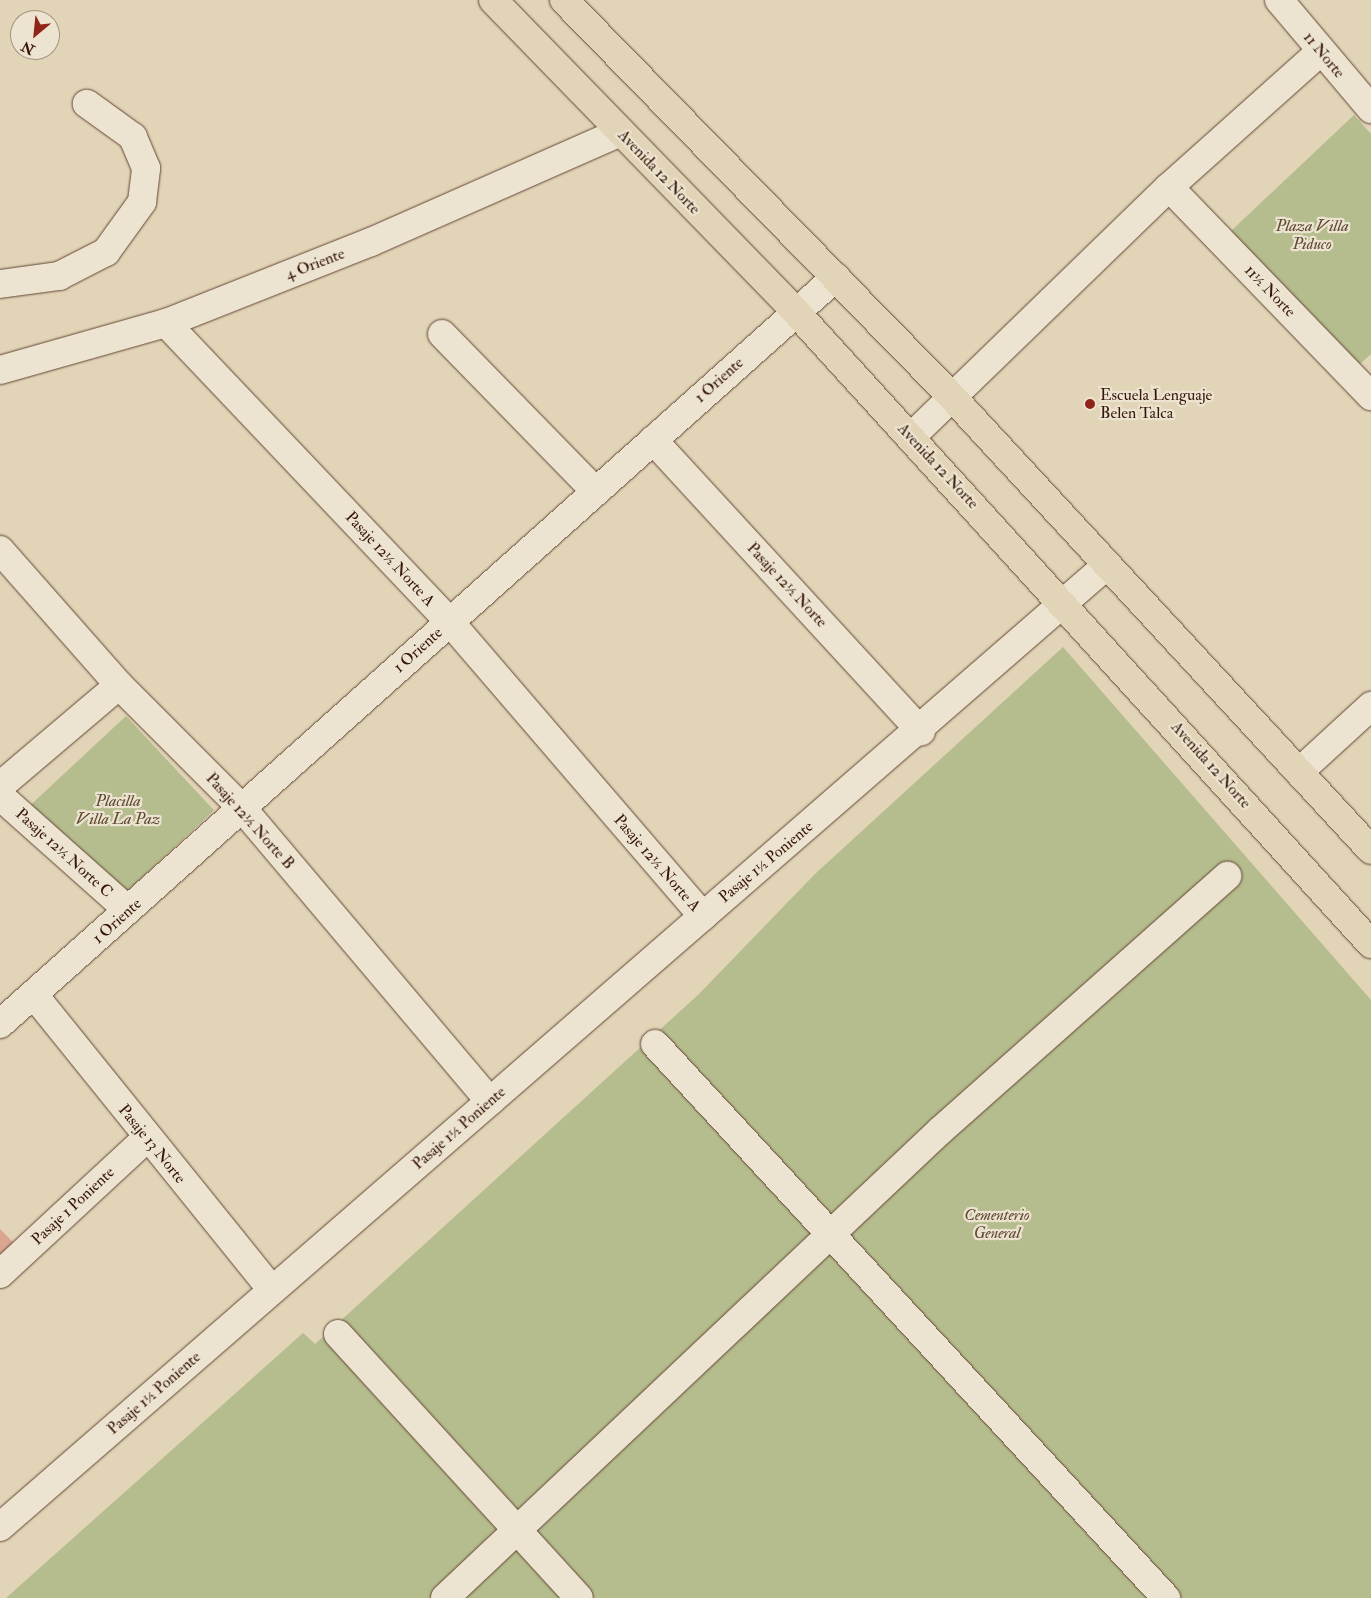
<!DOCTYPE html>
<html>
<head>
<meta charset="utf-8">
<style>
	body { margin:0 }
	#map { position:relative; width:1371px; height:1598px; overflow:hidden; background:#e2d4b7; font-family:"IM FELL Double Pica",serif }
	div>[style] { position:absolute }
	.green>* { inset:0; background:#b5bc8d; transform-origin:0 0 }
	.building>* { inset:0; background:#daa691 }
	.roads { filter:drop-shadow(0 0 1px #624634) drop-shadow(0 0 1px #624634) }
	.minor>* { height:28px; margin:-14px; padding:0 14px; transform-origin:14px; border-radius:14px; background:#ece3d0 }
	.major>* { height:28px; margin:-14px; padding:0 14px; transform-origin:14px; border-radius:14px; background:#e2d4b7 }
	.dots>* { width:14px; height:14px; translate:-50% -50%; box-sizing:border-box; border:2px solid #ece3d0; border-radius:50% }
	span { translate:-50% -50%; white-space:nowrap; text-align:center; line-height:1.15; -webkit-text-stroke:4.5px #ece3d0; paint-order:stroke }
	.street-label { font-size:16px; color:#371608 }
	.park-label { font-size:16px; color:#5d4830; font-style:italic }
	.poi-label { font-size:16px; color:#371608 }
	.left { translate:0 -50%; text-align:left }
	.north { position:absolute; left:10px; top:10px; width:50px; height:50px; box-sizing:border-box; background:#ece3d0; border:1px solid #a49180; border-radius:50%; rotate:208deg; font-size:14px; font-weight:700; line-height:20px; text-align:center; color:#371608 }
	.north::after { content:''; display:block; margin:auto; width:18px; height:22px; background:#8f2418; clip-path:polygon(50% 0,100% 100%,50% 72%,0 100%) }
</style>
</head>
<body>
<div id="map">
	<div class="green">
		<div style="clip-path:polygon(1354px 115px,1371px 134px,1371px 354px,1352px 371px,1231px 231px)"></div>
		<div style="clip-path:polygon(1063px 647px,1371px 1000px,1371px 1598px,6px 1598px,303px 1333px,315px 1344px,699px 994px,815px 874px)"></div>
		<div style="left:126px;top:716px;width:129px;height:136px;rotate:47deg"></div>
	</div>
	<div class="building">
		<div style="clip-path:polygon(0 1229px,18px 1247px,0 1264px)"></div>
	</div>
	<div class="roads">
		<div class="minor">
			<div style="left:1279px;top:0;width:143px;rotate:49.8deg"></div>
			<div style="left:1169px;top:187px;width:291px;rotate:46deg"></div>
			<div style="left:0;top:284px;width:60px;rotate:-7.7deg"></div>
			<div style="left:59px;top:276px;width:53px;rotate:-27.1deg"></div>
			<div style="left:106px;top:252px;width:62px;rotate:-54.2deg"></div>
			<div style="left:142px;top:202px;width:34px;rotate:-83deg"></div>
			<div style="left:146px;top:168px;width:34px;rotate:-113deg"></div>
			<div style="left:133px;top:137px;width:57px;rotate:-144.3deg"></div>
			<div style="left:166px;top:323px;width:412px;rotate:46.5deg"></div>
			<div style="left:450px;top:622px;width:388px;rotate:49.3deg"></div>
			<div style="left:442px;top:334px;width:219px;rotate:45.7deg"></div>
			<div style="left:0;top:370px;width:173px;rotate:-15.8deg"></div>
			<div style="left:166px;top:323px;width:220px;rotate:-21.6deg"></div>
			<div style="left:371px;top:242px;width:272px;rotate:-23.8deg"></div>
			<div style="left:911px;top:437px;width:359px;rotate:-44.1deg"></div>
			<div style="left:1169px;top:187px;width:203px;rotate:-41.8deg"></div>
			<div style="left:653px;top:440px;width:396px;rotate:47.4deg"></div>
			<div style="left:0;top:550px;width:180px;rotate:48.6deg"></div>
			<div style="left:119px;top:685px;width:174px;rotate:45deg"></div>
			<div style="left:242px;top:808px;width:384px;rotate:49.8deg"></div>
			<div style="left:1299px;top:772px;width:98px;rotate:-42.5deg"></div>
			<div style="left:0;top:786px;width:156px;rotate:-40.3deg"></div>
			<div style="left:0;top:796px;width:171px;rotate:41.7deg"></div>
			<div style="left:34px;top:995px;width:379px;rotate:51.1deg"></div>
			<div style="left:0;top:1024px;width:1121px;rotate:-41.78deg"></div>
			<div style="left:655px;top:1044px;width:754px;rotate:47.31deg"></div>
			<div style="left:0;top:1274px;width:199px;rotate:-42.8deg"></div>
			<div style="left:338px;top:1334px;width:357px;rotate:47.6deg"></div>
			<div style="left:0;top:1527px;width:1467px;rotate:-40.99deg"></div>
			<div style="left:445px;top:1598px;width:682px;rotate:-43.34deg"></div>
			<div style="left:941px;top:1130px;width:383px;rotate:-41.6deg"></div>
		</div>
		<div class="major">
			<div style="left:493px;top:0;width:434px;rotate:45.8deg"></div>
			<div style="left:795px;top:311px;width:856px;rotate:47.7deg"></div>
			<div style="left:564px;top:0;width:558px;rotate:45.65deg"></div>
			<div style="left:954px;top:399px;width:614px;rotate:47.24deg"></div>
		</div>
	</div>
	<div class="dots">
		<div style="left:1090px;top:404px;background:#8f2418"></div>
	</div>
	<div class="street-label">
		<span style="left:1324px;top:55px;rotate:50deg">11 Norte</span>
		<span style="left:659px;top:172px;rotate:46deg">Avenida 12 Norte</span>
		<span style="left:315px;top:264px;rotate:-21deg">4 Oriente</span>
		<span style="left:1270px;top:291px;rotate:46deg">11½ Norte</span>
		<span style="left:719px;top:380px;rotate:-42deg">1 Oriente</span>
		<span style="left:938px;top:466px;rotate:47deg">Avenida 12 Norte</span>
		<span style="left:390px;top:559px;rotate:47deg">Pasaje 12½ Norte A</span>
		<span style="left:787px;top:585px;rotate:47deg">Pasaje 12½ Norte</span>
		<span style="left:418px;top:650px;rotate:-42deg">1 Oriente</span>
		<span style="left:1211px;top:765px;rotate:48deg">Avenida 12 Norte</span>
		<span style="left:250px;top:821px;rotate:48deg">Pasaje 12½ Norte B</span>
		<span style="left:64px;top:853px;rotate:42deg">Pasaje 12½ Norte C</span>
		<span style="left:766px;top:862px;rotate:-40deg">Pasaje 1½ Poniente</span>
		<span style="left:657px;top:863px;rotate:49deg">Pasaje 12½ Norte A</span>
		<span style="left:117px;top:921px;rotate:-42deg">1 Oriente</span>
		<span style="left:459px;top:1128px;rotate:-41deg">Pasaje 1½ Poniente</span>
		<span style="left:152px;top:1144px;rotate:51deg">Pasaje 13 Norte</span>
		<span style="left:73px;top:1206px;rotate:-43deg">Pasaje 1 Poniente</span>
		<span style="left:154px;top:1393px;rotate:-41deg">Pasaje 1½ Poniente</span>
	</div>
	<div class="park-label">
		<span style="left:1312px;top:235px">Plaza Villa<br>Piduco</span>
		<span style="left:118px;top:810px">Placilla<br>Villa La Paz</span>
		<span style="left:997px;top:1224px">Cementerio<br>General</span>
	</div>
	<div class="poi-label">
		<span class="left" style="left:1100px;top:404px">Escuela Lenguaje<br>Belen Talca</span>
	</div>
	<div class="north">N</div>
</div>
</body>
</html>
